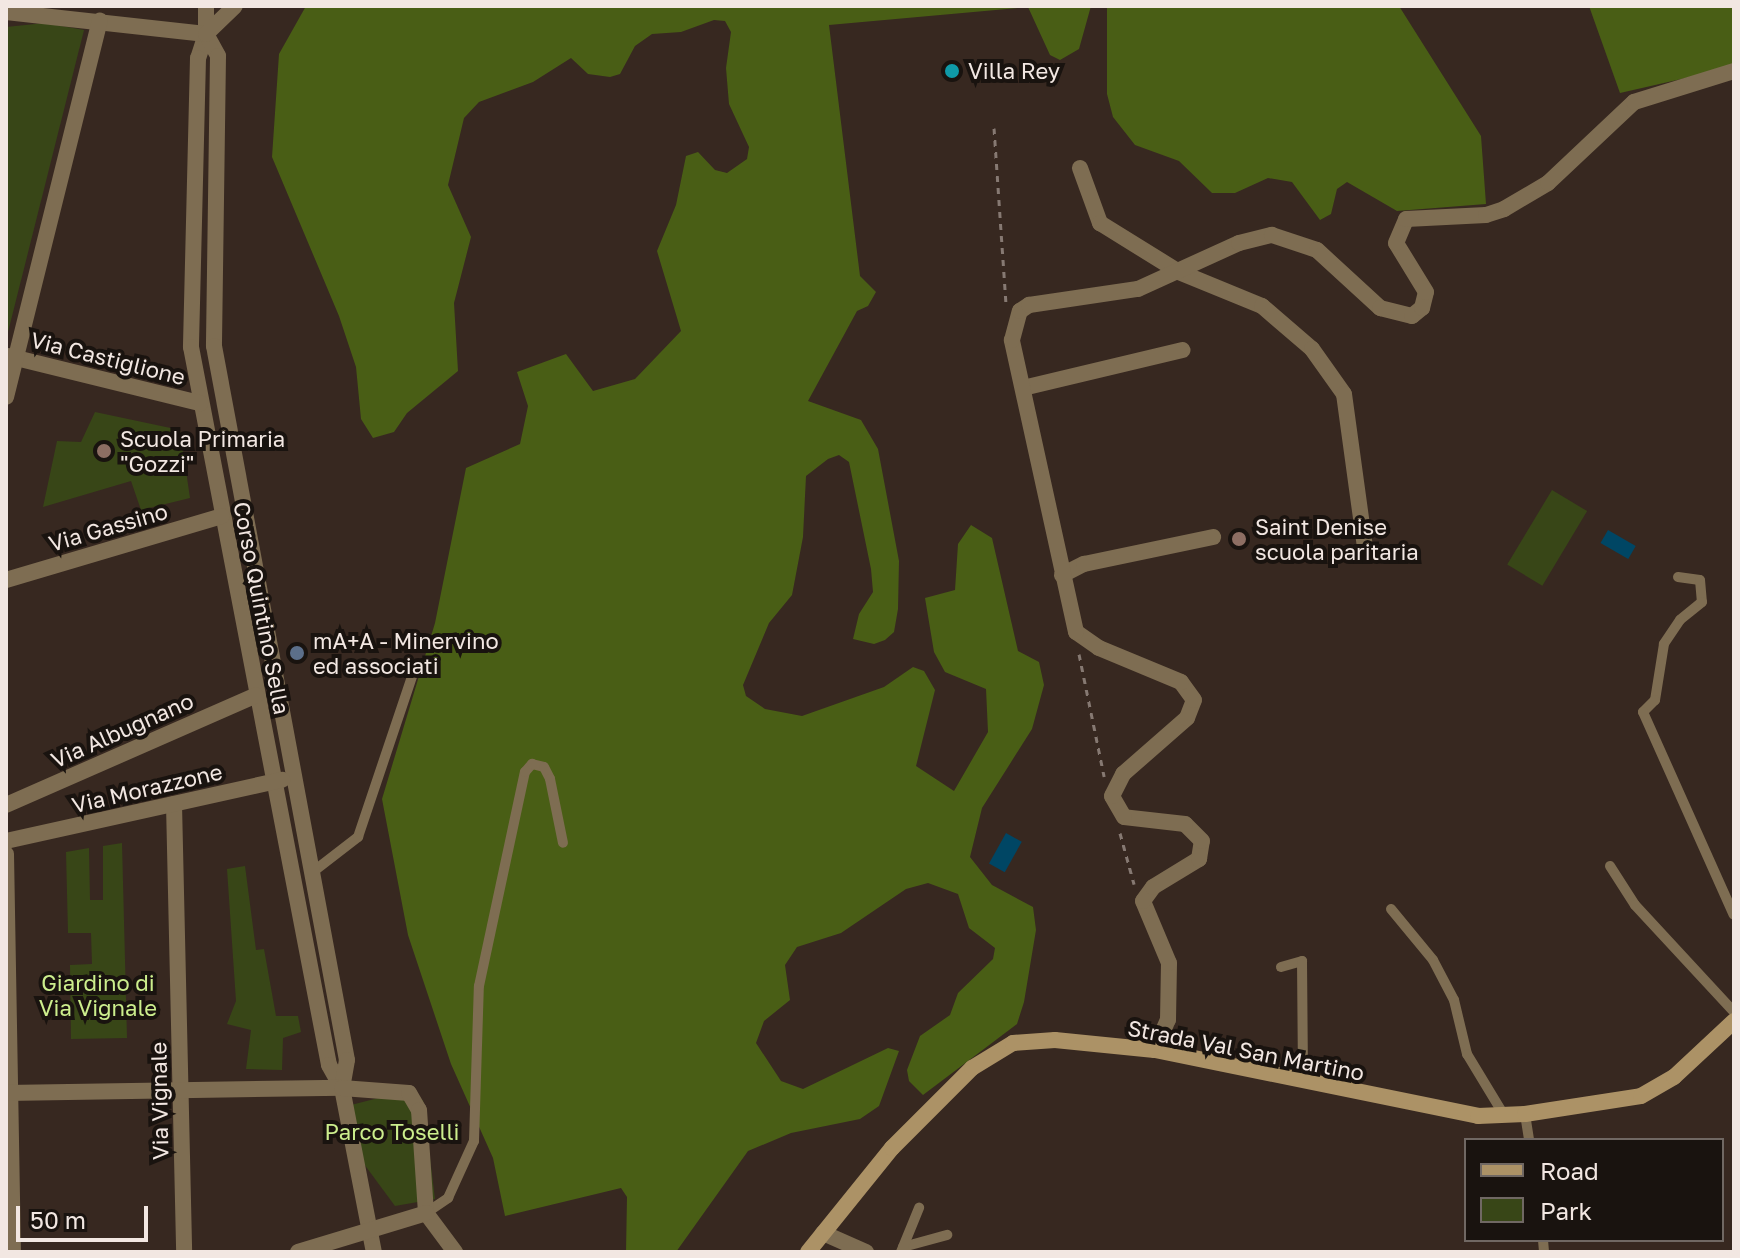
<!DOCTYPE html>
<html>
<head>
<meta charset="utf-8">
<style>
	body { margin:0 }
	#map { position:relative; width:1740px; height:1258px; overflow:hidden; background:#372820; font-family:"Golos Text",sans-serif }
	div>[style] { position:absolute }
	.green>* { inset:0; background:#384617; transform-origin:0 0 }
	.forest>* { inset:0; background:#495e15 }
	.water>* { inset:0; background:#004664; transform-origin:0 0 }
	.path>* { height:3px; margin-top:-1.5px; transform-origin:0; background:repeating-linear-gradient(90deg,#867972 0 6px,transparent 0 12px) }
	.lane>* { height:10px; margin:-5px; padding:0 5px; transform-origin:5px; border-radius:5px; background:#7e6d52 }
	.street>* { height:16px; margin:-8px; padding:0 8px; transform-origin:8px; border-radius:8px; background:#7e6d52 }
	.secondary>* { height:16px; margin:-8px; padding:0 8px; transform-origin:8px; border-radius:8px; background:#ac9266 }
	.dots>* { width:22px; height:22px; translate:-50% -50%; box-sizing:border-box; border:4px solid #19130f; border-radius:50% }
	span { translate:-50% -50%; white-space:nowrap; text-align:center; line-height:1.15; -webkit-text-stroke:8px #19130f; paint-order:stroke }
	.poi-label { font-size:22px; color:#f2e7e2 }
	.left { translate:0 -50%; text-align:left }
	.street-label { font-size:22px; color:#f2e7e2 }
	.park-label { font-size:22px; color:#ccee8d }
	.frame { position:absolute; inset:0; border:8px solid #f2e7e2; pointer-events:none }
	.legend { position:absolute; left:1464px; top:1138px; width:260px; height:104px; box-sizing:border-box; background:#19130f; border:2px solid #706863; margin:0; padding:10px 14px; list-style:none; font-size:24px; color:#f2e7e2 }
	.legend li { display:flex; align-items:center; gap:16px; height:40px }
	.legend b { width:40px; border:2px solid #706863 }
	.scale { position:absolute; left:16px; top:1206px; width:132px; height:36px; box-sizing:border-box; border:4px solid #f2e7e2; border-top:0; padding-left:10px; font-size:24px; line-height:28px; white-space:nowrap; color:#f2e7e2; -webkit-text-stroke:6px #19130f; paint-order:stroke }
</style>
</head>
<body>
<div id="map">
	<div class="green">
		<div style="clip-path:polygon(45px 23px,84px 30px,6px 340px,6px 27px)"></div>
		<div style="clip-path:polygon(95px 412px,180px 430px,190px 498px,141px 510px,131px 481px,43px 507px,57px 441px,81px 442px)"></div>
		<div style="left:1552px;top:490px;width:41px;height:87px;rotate:31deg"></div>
		<div style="clip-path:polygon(122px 843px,127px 1038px,71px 1039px,70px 965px,92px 964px,91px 933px,68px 933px,66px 852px,89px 848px,90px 900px,103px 900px,103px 846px)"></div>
		<div style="clip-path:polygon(245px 866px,256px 950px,264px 949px,276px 1016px,298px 1016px,301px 1032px,283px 1038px,282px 1070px,246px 1069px,251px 1030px,227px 1024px,236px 1001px,227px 869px)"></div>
		<div style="clip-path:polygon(390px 1095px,423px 1100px,435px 1199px,395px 1206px,364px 1164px,351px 1105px)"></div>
	</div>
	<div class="forest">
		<div style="clip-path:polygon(306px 6px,1091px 6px,1079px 49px,1060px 60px,1050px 55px,1028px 7px,829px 25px,860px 276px,876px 292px,868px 306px,857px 311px,808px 401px,861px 420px,878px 449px,899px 561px,898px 609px,894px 632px,885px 640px,874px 644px,853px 639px,859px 614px,873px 592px,871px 569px,849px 462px,839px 455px,828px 459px,806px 476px,803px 537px,792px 595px,769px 623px,743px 685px,746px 696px,765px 709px,802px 716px,884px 687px,913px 667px,924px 671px,935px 690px,916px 766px,954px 791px,988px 732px,986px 689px,945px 672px,934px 652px,925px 598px,955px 590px,958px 544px,971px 525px,992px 538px,1018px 651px,1039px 662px,1044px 685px,1032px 729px,982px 808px,970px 857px,992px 885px,1033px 907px,1036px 930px,1024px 1002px,1017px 1024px,923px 1095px,909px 1081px,907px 1070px,920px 1036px,950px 1015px,958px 993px,993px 959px,995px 948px,969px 928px,958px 894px,928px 883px,906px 889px,841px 933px,797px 947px,785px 965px,790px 1000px,764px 1021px,756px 1043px,781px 1081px,803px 1089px,888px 1048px,899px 1051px,879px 1106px,860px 1119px,791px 1133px,748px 1151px,676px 1252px,626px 1252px,627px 1197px,621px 1188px,505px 1216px,493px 1158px,451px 1064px,408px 935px,382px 799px,435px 623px,466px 468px,520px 444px,528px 406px,517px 372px,566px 354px,593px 391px,635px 379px,681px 331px,657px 251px,676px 205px,686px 156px,698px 152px,715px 170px,727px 173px,747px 159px,749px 147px,729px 104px,726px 68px,731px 32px,725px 21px,714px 20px,681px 32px,652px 34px,635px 46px,620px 74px,610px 77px,588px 74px,571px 58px,533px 82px,479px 102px,464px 118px,448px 185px,471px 237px,454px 303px,458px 371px,407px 413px,394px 432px,373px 438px,361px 419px,356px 367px,339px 316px,272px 157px,279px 54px)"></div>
		<div style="clip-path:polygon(1107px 6px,1399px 6px,1481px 136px,1486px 204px,1397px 211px,1347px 182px,1337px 189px,1331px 214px,1320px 220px,1292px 182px,1268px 178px,1235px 193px,1212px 193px,1179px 161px,1135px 145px,1113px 117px,1107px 94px)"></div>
		<div style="clip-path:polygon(1589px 6px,1734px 6px,1734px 67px,1620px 93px)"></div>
	</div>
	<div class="water">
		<div style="left:1608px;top:530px;width:32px;height:15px;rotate:30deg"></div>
		<div style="left:1006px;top:833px;width:18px;height:35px;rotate:29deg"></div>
	</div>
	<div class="path">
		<div style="left:994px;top:128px;width:174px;rotate:86.1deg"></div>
		<div style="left:1079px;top:654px;width:125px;rotate:78.4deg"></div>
		<div style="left:1120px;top:833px;width:53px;rotate:74.6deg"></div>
	</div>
	<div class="lane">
		<div style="left:1678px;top:577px;width:22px;rotate:8deg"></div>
		<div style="left:1700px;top:580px;width:22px;rotate:85deg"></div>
		<div style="left:1702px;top:602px;width:28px;rotate:141deg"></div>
		<div style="left:1680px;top:620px;width:29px;rotate:124deg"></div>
		<div style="left:1664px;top:644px;width:57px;rotate:99.1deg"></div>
		<div style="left:1655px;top:700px;width:17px;rotate:135deg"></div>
		<div style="left:1643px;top:712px;width:222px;rotate:65.9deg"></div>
		<div style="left:1610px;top:866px;width:46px;rotate:57.3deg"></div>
		<div style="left:1635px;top:905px;width:146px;rotate:47.2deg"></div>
		<div style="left:314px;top:871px;width:56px;rotate:-37.7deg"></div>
		<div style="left:358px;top:837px;width:169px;rotate:-71.4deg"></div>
		<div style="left:1391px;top:909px;width:66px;rotate:50.5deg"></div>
		<div style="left:1433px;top:960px;width:45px;rotate:62.3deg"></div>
		<div style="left:1454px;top:1000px;width:56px;rotate:76.5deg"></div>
		<div style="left:1467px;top:1054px;width:71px;rotate:58.8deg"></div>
		<div style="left:1281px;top:967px;width:22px;rotate:-16deg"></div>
		<div style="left:1302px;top:961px;width:121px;rotate:89.5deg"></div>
		<div style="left:1525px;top:1114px;width:26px;rotate:81deg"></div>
		<div style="left:426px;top:1213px;width:27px;rotate:-34deg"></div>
		<div style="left:448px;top:1198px;width:63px;rotate:-65.5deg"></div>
		<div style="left:474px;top:1141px;width:155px;rotate:-88.2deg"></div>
		<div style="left:479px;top:986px;width:219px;rotate:-77.9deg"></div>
		<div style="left:525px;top:772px;width:11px;rotate:-49deg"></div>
		<div style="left:532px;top:764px;width:12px;rotate:14deg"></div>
		<div style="left:544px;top:767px;width:13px;rotate:63deg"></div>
		<div style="left:550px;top:779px;width:65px;rotate:78.5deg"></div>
		<div style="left:1543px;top:1240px;width:12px;rotate:85deg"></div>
		<div style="left:903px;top:1247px;width:46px;rotate:-15.3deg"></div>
		<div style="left:901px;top:1252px;width:48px;rotate:-67.8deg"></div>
	</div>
	<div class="street">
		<div style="left:206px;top:6px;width:28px;rotate:90deg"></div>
		<div style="left:206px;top:34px;width:25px;rotate:108deg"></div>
		<div style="left:198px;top:58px;width:289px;rotate:91.4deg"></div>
		<div style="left:191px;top:347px;width:731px;rotate:79.12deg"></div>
		<div style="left:329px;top:1065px;width:26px;rotate:61deg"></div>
		<div style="left:342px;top:1088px;width:167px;rotate:79deg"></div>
		<div style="left:6px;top:12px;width:201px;rotate:6.3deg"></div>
		<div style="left:206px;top:34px;width:25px;rotate:61deg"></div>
		<div style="left:218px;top:56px;width:290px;rotate:90.8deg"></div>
		<div style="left:214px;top:346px;width:726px;rotate:79.45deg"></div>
		<div style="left:347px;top:1060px;width:28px;rotate:100deg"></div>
		<div style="left:206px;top:34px;width:40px;rotate:-44deg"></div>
		<div style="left:1080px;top:168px;width:59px;rotate:70deg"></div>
		<div style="left:1100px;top:223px;width:93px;rotate:31.8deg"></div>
		<div style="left:1179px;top:272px;width:90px;rotate:22.3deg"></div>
		<div style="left:1262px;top:306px;width:66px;rotate:40.7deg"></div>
		<div style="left:1312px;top:349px;width:55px;rotate:54.6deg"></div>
		<div style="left:1344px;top:394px;width:162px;rotate:82.2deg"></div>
		<div style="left:8px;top:356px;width:198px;rotate:13.8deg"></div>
		<div style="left:1023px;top:388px;width:164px;rotate:-13.4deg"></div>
		<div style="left:6px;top:397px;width:388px;rotate:-76deg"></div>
		<div style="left:1062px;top:575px;width:25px;rotate:-27deg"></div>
		<div style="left:1084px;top:564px;width:132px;rotate:-11.8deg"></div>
		<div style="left:6px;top:580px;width:225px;rotate:-16.5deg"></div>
		<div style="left:174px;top:804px;width:448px;rotate:88.7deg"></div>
		<div style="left:6px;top:805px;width:273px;rotate:-23.7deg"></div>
		<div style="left:6px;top:841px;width:283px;rotate:-12.5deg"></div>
		<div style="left:6px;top:854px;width:398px;rotate:89deg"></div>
		<div style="left:1155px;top:1050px;width:33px;rotate:-67deg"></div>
		<div style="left:1168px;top:1020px;width:57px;rotate:-89deg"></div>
		<div style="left:1169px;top:963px;width:67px;rotate:-112.8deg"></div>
		<div style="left:1143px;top:901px;width:17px;rotate:-54deg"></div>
		<div style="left:1153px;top:887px;width:54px;rotate:-31.3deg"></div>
		<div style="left:1199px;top:859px;width:18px;rotate:-81deg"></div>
		<div style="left:1202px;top:841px;width:24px;rotate:-135deg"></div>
		<div style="left:1185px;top:824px;width:61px;rotate:-173.5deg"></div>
		<div style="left:1124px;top:817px;width:24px;rotate:-120deg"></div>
		<div style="left:1112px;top:796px;width:25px;rotate:-63deg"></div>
		<div style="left:1123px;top:774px;width:85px;rotate:-41.2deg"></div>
		<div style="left:1187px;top:718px;width:19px;rotate:-69deg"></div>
		<div style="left:1194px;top:700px;width:22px;rotate:-126deg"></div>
		<div style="left:1181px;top:682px;width:89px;rotate:-157.5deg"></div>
		<div style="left:1099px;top:648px;width:28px;rotate:-145deg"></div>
		<div style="left:1076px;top:632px;width:299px;rotate:-102.4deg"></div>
		<div style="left:1012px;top:340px;width:30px;rotate:-75deg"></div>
		<div style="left:1020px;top:311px;width:11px;rotate:-34deg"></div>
		<div style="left:1029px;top:305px;width:110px;rotate:-8.4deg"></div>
		<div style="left:1138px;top:289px;width:111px;rotate:-24.5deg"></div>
		<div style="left:1239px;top:243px;width:34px;rotate:-14deg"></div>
		<div style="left:1272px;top:235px;width:47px;rotate:18.4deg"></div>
		<div style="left:1317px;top:250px;width:86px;rotate:42.6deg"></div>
		<div style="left:1380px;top:308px;width:33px;rotate:14deg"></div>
		<div style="left:1412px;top:316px;width:13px;rotate:-39deg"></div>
		<div style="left:1422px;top:308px;width:16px;rotate:-76deg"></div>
		<div style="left:1426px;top:292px;width:57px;rotate:-121.5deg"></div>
		<div style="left:1396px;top:243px;width:26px;rotate:-67deg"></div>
		<div style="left:1406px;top:219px;width:80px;rotate:-2.9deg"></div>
		<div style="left:1486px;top:215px;width:19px;rotate:-18deg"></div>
		<div style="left:1504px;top:209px;width:51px;rotate:-30.6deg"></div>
		<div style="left:1548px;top:183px;width:118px;rotate:-43.3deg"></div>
		<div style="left:1634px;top:102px;width:105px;rotate:-17.2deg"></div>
		<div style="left:6px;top:1093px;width:336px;rotate:-0.9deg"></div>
		<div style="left:342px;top:1088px;width:67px;rotate:4.3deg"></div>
		<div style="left:409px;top:1093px;width:20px;rotate:60deg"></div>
		<div style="left:419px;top:1110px;width:103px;rotate:86.1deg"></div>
		<div style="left:426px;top:1213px;width:49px;rotate:53.4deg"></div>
		<div style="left:823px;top:1233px;width:47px;rotate:23.8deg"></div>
		<div style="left:298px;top:1252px;width:134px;rotate:-16.9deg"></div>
	</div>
	<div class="secondary">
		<div style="left:808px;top:1252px;width:134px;rotate:-51.1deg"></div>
		<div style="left:892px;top:1148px;width:113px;rotate:-45deg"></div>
		<div style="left:972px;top:1068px;width:48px;rotate:-31.4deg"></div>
		<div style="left:1013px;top:1043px;width:42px;rotate:-4.1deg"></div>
		<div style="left:1055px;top:1040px;width:100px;rotate:5.7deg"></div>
		<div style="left:1155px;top:1050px;width:330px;rotate:11.5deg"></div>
		<div style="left:1478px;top:1116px;width:47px;rotate:-2.4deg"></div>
		<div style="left:1525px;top:1114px;width:117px;rotate:-8.8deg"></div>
		<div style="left:1641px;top:1096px;width:38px;rotate:-30deg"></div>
		<div style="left:1674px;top:1077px;width:82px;rotate:-43deg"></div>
	</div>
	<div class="dots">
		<div style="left:952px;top:71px;background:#0f9aa8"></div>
		<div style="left:104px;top:451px;background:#8d6e63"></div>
		<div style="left:1239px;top:539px;background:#8d6e63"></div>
		<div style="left:297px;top:653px;background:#5c6f8a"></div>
	</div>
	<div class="poi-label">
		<span class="left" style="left:968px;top:71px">Villa Rey</span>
		<span class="left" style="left:120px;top:451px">Scuola Primaria<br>"Gozzi"</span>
		<span class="left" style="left:1255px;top:539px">Saint Denise<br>scuola paritaria</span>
		<span class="left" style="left:313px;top:653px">mA+A - Minervino<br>ed associati</span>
	</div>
	<div class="street-label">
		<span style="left:108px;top:358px;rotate:14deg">Via Castiglione</span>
		<span style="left:108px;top:527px;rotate:-16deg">Via Gassino</span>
		<span style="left:262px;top:608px;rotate:79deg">Corso Quintino Sella</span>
		<span style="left:122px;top:730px;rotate:-24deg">Via Albugnano</span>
		<span style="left:147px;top:788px;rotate:-13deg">Via Morazzone</span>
		<span style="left:1246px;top:1050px;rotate:11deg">Strada Val San Martino</span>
		<span style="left:159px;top:1101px;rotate:-91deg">Via Vignale</span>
	</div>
	<div class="park-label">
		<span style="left:98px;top:995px">Giardino di<br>Via Vignale</span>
		<span style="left:392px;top:1132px">Parco Toselli</span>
	</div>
	<div class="frame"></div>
	<ul class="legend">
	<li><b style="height:10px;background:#ac9266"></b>Road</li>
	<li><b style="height:22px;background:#384617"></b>Park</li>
	</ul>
	<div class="scale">50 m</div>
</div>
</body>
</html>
